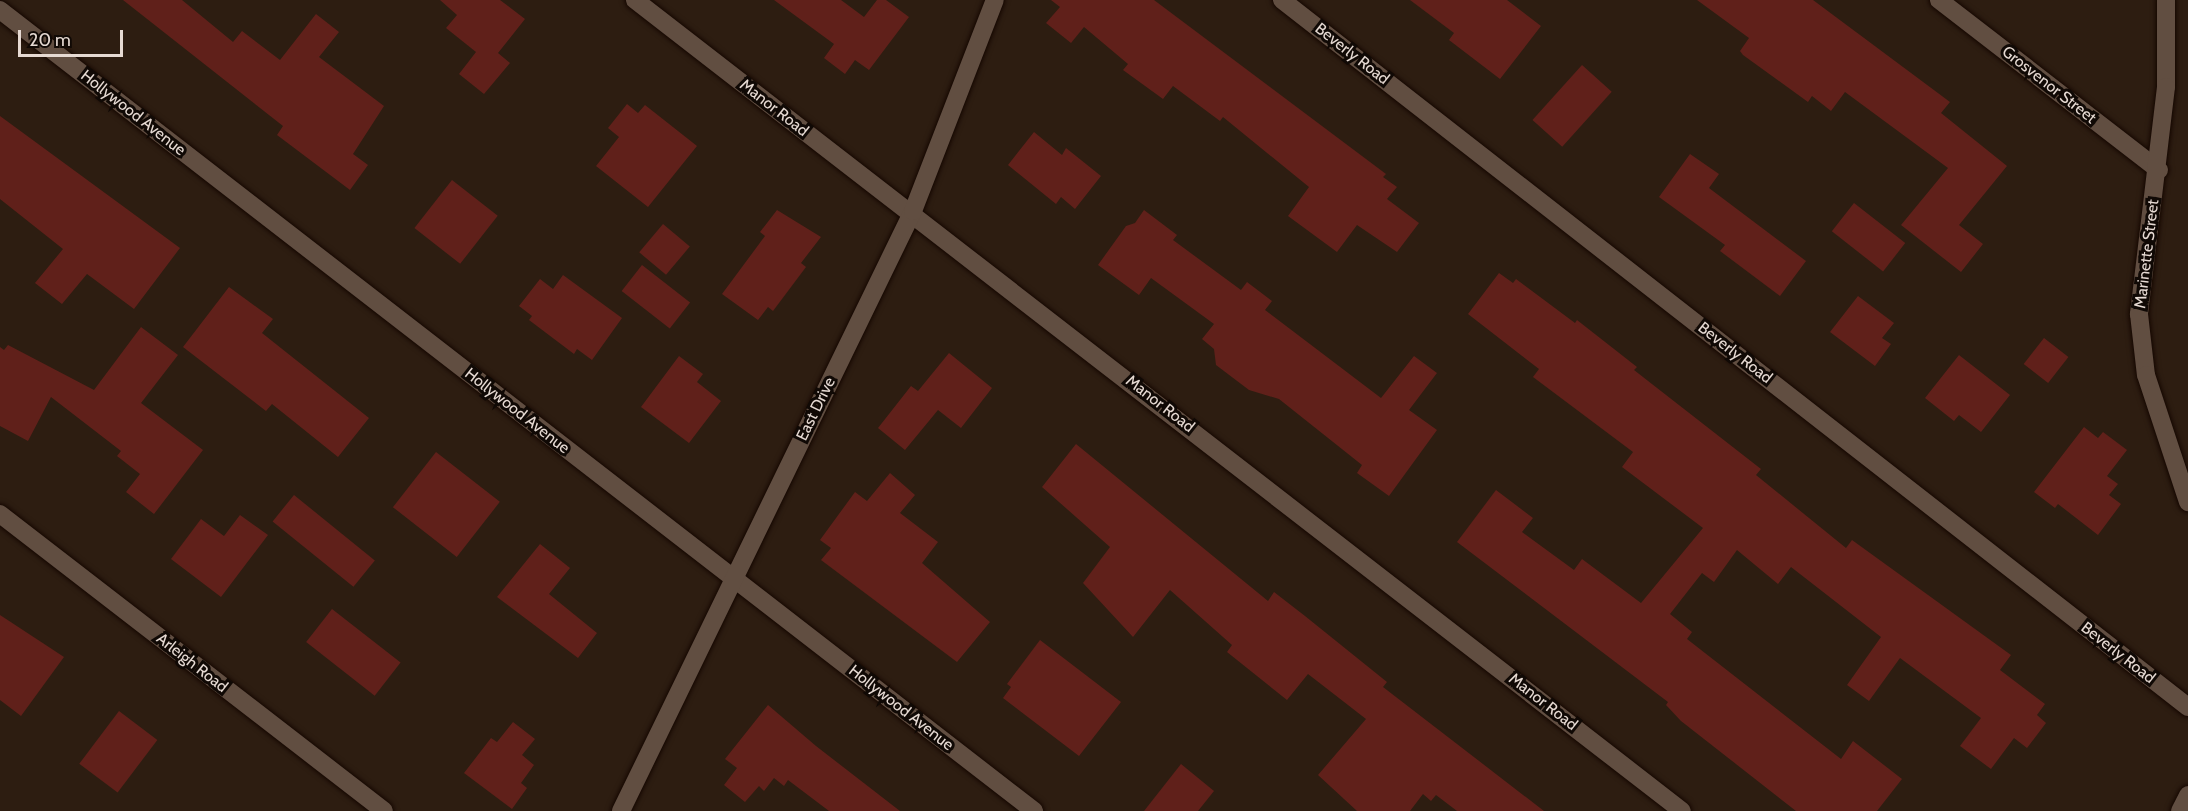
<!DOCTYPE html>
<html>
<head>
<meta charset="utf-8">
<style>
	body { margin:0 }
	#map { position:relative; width:2188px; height:811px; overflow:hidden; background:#2d1d11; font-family:Cabin,sans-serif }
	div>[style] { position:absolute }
	.building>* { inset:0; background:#60201a; transform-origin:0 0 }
	.roads { filter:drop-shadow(0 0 2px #150701) drop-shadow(0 0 2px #150701) }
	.minor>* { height:18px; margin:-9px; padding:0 9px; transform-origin:9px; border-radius:9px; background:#614e41 }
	span { translate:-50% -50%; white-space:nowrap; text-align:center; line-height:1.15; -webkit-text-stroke:6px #100905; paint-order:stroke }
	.street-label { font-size:16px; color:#e6dad3 }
	.scale { position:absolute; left:18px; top:30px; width:105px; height:27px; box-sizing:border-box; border:3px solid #e6dad3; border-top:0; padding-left:8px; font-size:18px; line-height:21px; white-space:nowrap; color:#e6dad3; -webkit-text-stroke:4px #100905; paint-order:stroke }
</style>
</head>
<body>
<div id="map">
	<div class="building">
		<div style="clip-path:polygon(123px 0,182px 0,233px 42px,242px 31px,280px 60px,316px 14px,339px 32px,319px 57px,384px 106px,353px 154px,368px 165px,350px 190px,277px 135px,283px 126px)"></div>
		<div style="clip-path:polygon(440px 0,500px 0,525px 19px,498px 53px,510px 63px,484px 94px,459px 74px,476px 52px,446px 28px,457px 15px)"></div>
		<div style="clip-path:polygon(774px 0,841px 0,864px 17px,877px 0,886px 0,909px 17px,869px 70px,855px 60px,845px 74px,824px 58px,834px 44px)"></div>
		<div style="clip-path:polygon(1051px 0,1154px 0,1386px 174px,1383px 177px,1397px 187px,1387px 199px,1419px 223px,1397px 252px,1357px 225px,1337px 252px,1288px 216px,1309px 187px,1223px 117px,1220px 121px,1173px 86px,1163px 99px,1123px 70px,1128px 64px,1084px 27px,1071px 43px,1046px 23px,1060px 7px)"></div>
		<div style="clip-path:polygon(1410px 0,1507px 0,1541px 26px,1500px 79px,1449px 40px,1454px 33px)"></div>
		<div style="clip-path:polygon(1697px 0,1813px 0,1950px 102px,1941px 113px,2007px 166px,1959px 225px,1983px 244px,1961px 272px,1901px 225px,1948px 168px,1845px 92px,1831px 111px,1812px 96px,1808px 102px,1743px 55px,1740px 51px,1749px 38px)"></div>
		<div style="left:1582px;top:65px;width:40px;height:74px;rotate:42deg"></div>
		<div style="clip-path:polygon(627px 104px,638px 113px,645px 105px,697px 146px,648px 207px,596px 166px,619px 137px,608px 128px)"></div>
		<div style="clip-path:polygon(0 116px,180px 248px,134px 309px,87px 274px,62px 304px,35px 283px,63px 249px,0 199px)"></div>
		<div style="clip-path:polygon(1034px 132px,1062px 155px,1066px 148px,1101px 176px,1075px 209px,1061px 197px,1056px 204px,1008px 165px)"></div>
		<div style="clip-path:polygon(1690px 154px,1719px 174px,1709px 188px,1806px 261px,1780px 296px,1720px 251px,1725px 245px,1659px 197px)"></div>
		<div style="left:452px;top:180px;width:58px;height:61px;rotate:38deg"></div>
		<div style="left:1854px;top:203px;width:65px;height:36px;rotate:38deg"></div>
		<div style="clip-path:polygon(777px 210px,821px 237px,801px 263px,806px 267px,773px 311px,768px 307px,758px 320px,722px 294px,765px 236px,760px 232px)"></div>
		<div style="clip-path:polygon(1144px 210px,1177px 235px,1173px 240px,1241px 290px,1247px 282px,1272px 301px,1265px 310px,1381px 398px,1414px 356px,1437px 373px,1409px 410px,1437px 430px,1389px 496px,1357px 473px,1362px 465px,1279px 399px,1249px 390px,1216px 365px,1214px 349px,1202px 339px,1214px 324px,1151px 278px,1139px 295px,1098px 265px,1126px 226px,1135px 223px)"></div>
		<div style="left:663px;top:224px;width:35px;height:37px;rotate:40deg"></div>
		<div style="left:642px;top:265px;width:61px;height:33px;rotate:38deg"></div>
		<div style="clip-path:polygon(1499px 273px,1513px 283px,1516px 279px,1575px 323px,1577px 320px,1637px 367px,1634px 370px,1761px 469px,1756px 475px,1846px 548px,1852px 540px,2011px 655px,2000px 670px,2045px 704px,2037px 715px,2046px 723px,2027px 748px,2014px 738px,1991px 769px,1960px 746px,1981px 718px,1900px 658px,1869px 701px,1847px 685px,1881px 637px,1791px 567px,1778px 584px,1737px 550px,1714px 582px,1702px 573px,1670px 614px,1692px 632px,1687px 639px,1841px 759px,1853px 741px,1902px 779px,1877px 811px,1796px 811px,1681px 721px,1666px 705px,1668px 702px,1457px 542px,1496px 490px,1533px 518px,1522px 532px,1574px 570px,1582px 559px,1641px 603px,1703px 528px,1622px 467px,1633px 452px,1533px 377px,1539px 369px,1468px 314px)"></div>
		<div style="clip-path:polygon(563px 275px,622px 318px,592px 360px,577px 349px,574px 354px,529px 320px,532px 316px,519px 306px,540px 279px,553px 289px)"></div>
		<div style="clip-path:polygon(229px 287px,273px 319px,262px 333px,369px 418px,338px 457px,272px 404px,266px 411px,183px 347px)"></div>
		<div style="clip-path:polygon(1858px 296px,1894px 323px,1882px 338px,1891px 344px,1875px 366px,1830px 332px)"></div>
		<div style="clip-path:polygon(141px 327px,178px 355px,141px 403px,203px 450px,154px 514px,126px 492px,140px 474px,117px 456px,121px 451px,51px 397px,28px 441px,0 426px,0 347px,4px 350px,8px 345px,94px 390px)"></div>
		<div style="left:2044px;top:338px;width:31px;height:33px;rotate:38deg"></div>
		<div style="clip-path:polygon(949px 353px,992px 388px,961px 428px,938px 410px,905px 450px,878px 428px,911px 386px,918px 391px)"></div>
		<div style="clip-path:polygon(1959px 355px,2010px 395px,1981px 432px,1959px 415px,1954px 421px,1925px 398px)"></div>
		<div style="clip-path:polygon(679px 356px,703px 374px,697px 382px,721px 401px,689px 443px,641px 407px)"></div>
		<div style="clip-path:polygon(2084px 427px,2098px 438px,2103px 432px,2127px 450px,2107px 476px,2118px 484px,2109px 495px,2121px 504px,2098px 535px,2058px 504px,2055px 508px,2034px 492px)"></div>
		<div style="clip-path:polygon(1076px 444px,1268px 601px,1274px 592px,1305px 616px,1387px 682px,1383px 687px,1544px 811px,1457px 811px,1436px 795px,1431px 801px,1423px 794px,1410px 811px,1357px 811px,1318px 775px,1366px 719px,1308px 674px,1287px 700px,1227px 652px,1232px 645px,1170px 590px,1133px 637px,1083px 583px,1110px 547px,1042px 487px)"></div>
		<div style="left:436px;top:452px;width:81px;height:70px;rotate:38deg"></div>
		<div style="clip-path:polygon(890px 473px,915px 495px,900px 513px,938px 542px,922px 563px,990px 622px,957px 662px,821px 560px,831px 548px,820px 540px,855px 492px,867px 501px)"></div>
		<div style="left:294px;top:495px;width:104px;height:34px;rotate:39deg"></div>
		<div style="clip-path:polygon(240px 515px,268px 535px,221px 597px,171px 559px,201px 519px,224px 536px)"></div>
		<div style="clip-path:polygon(540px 544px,570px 568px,549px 594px,597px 633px,578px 658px,497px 597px)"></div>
		<div style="left:332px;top:609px;width:87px;height:42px;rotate:38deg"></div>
		<div style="clip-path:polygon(0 615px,64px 657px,21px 716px,0 700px)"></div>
		<div style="clip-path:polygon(1040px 640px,1121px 702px,1079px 756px,1003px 698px,1011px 687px,1007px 684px)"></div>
		<div style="clip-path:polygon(768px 705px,816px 746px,900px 811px,829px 811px,788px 780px,784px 786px,774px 778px,764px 791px,759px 786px,745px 802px,724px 785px,737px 768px,725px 759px)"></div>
		<div style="left:119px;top:711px;width:48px;height:66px;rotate:37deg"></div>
		<div style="clip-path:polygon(513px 722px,535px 739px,522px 755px,534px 765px,521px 783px,527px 788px,512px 809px,464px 773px,491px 738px,497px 742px)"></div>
		<div style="clip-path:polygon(1181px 764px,1214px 791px,1198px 811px,1144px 811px)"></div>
	</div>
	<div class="roads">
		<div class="minor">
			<div style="left:635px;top:0;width:1324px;rotate:37.76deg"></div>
			<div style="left:1282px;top:0;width:1149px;rotate:37.97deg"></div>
			<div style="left:1939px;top:0;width:278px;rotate:37.7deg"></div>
			<div style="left:2166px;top:0;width:87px;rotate:90deg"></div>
			<div style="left:2166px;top:87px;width:229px;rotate:96.8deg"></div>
			<div style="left:2139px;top:314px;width:61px;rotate:83.5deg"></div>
			<div style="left:2146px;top:375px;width:134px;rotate:71.7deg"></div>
			<div style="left:0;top:10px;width:1308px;rotate:37.76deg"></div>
			<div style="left:0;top:514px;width:485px;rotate:37.7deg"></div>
			<div style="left:621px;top:811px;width:667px;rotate:-64.05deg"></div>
			<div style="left:913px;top:211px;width:226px;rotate:-68.8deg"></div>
			<div style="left:2180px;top:811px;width:18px;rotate:-63deg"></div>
		</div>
	</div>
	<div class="street-label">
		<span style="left:1352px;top:54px;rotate:38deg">Beverly Road</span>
		<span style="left:2049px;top:85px;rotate:38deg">Grosvenor Street</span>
		<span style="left:774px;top:108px;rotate:38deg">Manor Road</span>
		<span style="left:133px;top:113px;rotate:38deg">Hollywood Avenue</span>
		<span style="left:2147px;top:254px;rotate:-83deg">Marinette Street</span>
		<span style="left:1735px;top:353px;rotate:38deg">Beverly Road</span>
		<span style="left:1160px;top:404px;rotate:38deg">Manor Road</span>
		<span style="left:816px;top:409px;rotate:-64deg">East Drive</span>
		<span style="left:517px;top:411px;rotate:38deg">Hollywood Avenue</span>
		<span style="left:2118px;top:653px;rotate:38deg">Beverly Road</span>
		<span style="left:192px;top:663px;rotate:38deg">Arleigh Road</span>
		<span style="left:1543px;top:702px;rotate:38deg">Manor Road</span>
		<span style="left:901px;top:708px;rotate:38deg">Hollywood Avenue</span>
	</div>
	<div class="scale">20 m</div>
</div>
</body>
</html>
